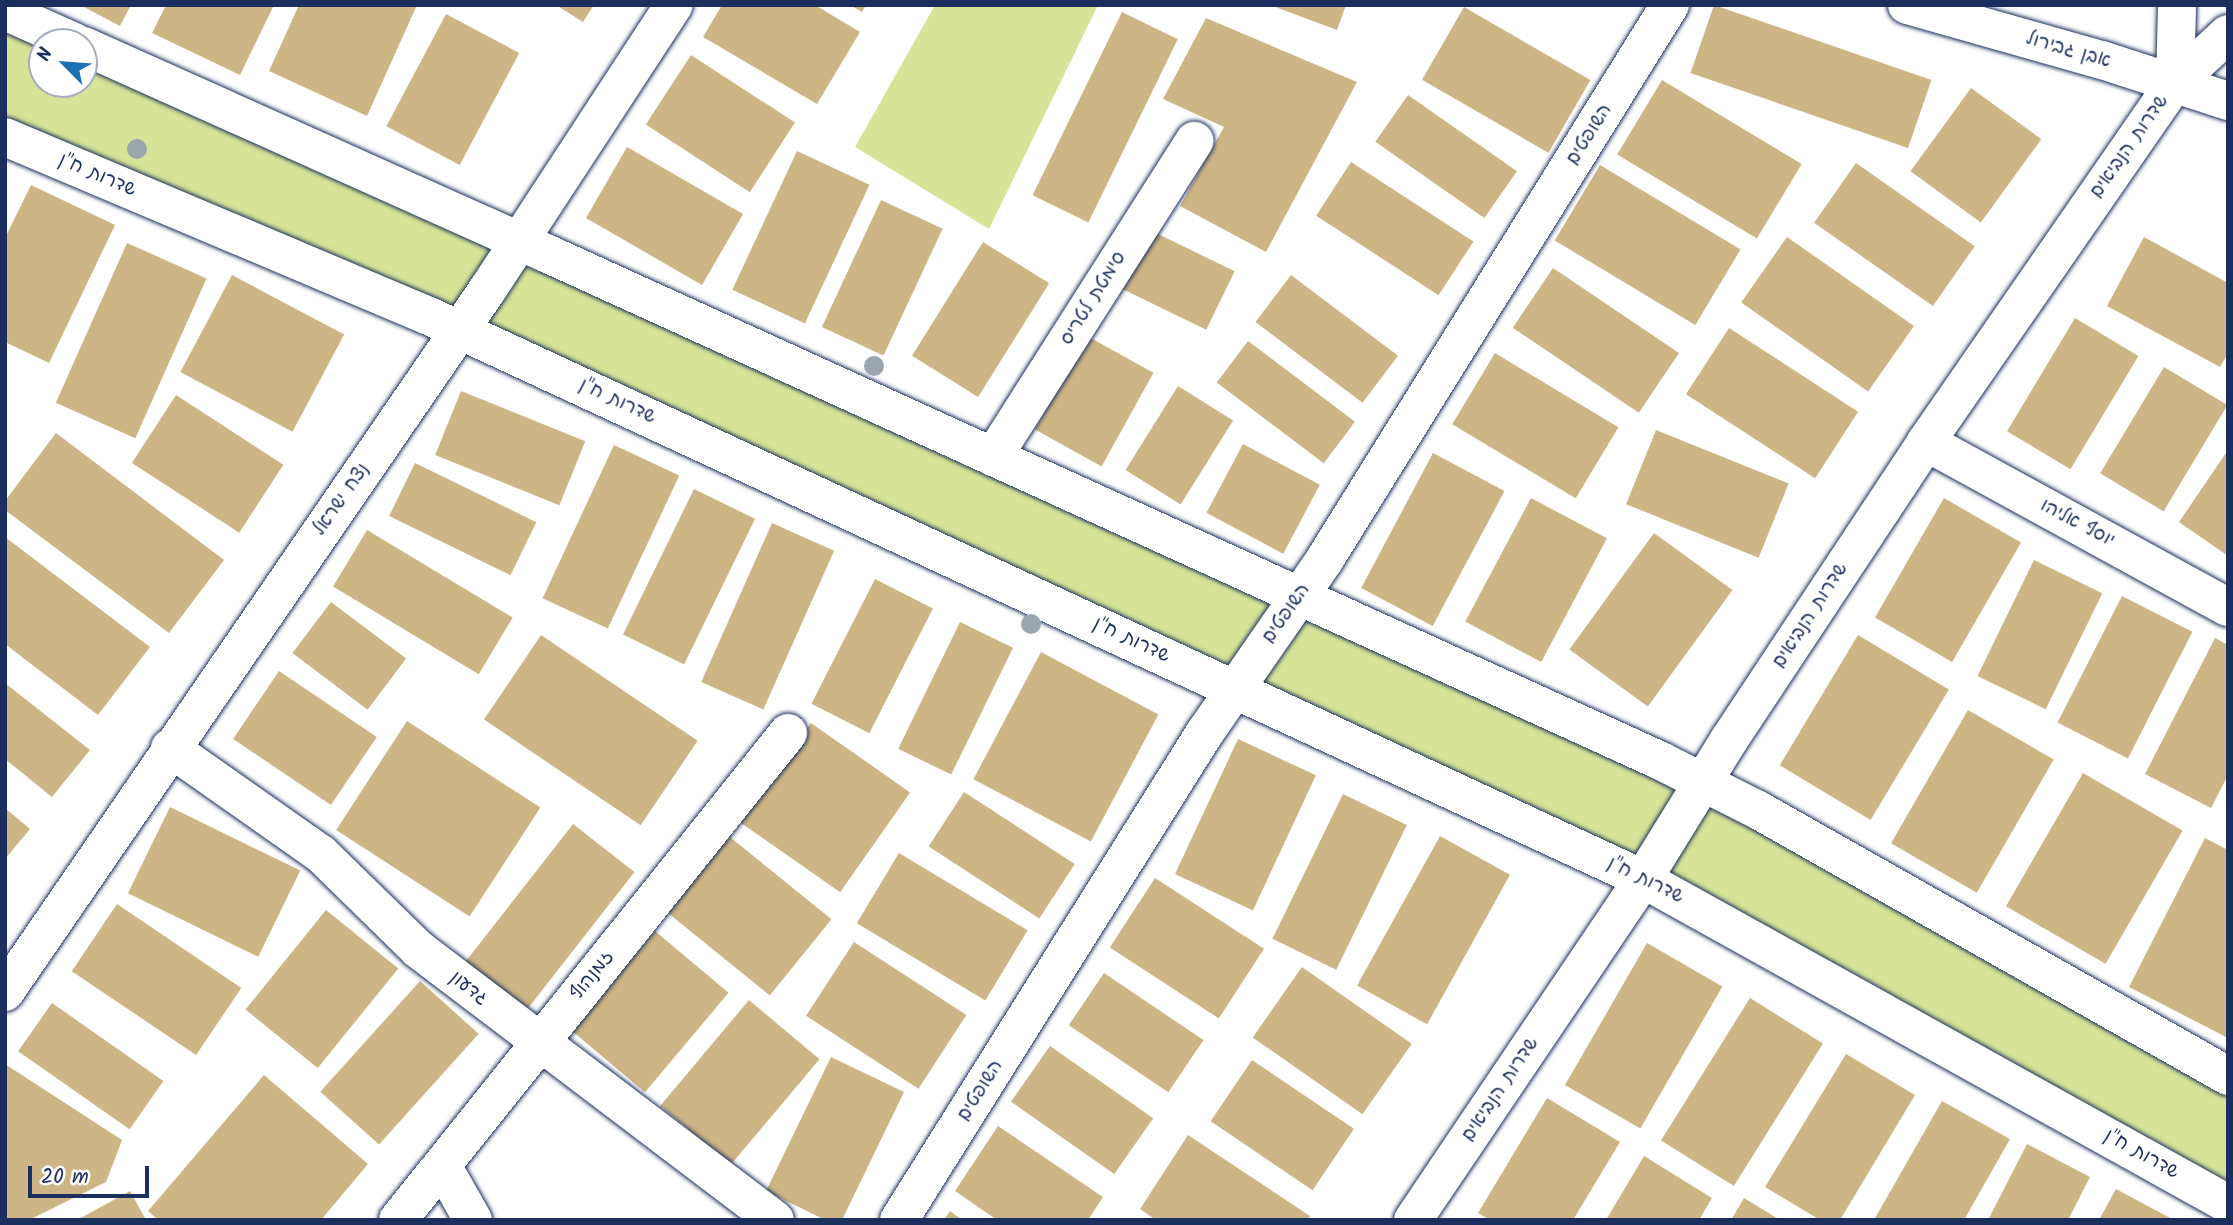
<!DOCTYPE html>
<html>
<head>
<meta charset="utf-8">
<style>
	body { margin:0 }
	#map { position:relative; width:2233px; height:1225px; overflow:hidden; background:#fff; font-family:Kalam,"Playpen Sans Hebrew",sans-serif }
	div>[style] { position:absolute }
	.green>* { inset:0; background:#d7e497 }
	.building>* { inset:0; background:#ceb585; transform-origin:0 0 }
	.roads { filter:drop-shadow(0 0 2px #1b2f5e) drop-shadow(0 0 2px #1b2f5e) }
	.street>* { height:38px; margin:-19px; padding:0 19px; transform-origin:19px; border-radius:19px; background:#fff }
	.secondary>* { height:38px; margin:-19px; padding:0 19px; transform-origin:19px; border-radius:19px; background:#fff }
	.trees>* { width:20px; height:20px; margin:-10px; border-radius:50%; background:#9ba5ae }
	span { translate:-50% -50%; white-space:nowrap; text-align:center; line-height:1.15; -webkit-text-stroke:6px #fff; paint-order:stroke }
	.street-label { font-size:19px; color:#1b2f5e }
	.frame { position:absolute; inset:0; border:7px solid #1b2f5e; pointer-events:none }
	.north { position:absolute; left:28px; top:28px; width:70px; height:70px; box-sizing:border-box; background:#fff; border:2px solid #a4acbf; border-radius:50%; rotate:295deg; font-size:19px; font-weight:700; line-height:28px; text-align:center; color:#1b2f5e }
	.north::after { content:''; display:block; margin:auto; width:24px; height:32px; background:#1f6fb2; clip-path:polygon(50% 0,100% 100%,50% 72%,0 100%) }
	.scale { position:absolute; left:28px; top:1166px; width:121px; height:32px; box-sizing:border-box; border:4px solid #1b2f5e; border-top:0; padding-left:9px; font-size:21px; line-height:24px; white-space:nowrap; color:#1b2f5e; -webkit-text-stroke:5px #fff; paint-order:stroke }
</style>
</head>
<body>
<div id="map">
	<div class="green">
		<div style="clip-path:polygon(935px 5px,1098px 5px,989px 229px,855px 147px)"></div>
		<div style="clip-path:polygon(5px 28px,42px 44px,42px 84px,84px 84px,84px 62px,1718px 801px,2228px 1090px,2228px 1193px,1647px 866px,5px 123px)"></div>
	</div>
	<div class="building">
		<div style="clip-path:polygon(80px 5px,131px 5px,120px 26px)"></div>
		<div style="clip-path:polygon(166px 5px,274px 5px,240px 75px,152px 33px)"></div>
		<div style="clip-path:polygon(299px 5px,417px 5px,367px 116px,269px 71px)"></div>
		<div style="clip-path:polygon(556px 5px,594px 5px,583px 22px)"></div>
		<div style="clip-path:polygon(722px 5px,815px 5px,860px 32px,817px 104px,703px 37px)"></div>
		<div style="clip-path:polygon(850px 5px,866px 5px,862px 12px)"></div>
		<div style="clip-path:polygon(1270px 5px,1346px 5px,1337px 30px)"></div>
		<div style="left:1714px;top:5px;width:230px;height:72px;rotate:19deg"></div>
		<div style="left:1464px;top:7px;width:146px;height:84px;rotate:30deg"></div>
		<div style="left:1122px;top:12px;width:62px;height:204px;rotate:26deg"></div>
		<div style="left:446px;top:14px;width:83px;height:127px;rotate:28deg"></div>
		<div style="clip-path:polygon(1206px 18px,1357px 82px,1266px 252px,1180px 206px,1224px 127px,1163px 99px)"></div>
		<div style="left:691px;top:55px;width:124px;height:83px;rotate:33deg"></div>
		<div style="left:1662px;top:80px;width:163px;height:87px;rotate:31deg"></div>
		<div style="left:1971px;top:88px;width:87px;height:103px;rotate:36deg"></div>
		<div style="left:1408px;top:95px;width:133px;height:57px;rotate:35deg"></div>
		<div style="left:627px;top:147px;width:134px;height:82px;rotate:30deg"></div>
		<div style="left:797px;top:151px;width:80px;height:153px;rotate:25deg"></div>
		<div style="left:1351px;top:162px;width:146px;height:64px;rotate:33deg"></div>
		<div style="left:1856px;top:163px;width:145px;height:73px;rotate:35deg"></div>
		<div style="left:1600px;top:165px;width:164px;height:88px;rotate:31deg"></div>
		<div style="clip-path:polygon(31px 185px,115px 225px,49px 363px,5px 342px,5px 238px)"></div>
		<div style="left:881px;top:200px;width:68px;height:140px;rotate:25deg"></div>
		<div style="left:1152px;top:231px;width:92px;height:65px;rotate:26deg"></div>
		<div style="left:1787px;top:237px;width:155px;height:80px;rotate:35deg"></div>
		<div style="clip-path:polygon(2144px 237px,2228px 283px,2228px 353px,2220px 367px,2107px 306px)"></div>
		<div style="left:983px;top:242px;width:78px;height:134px;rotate:32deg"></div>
		<div style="left:127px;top:243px;width:87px;height:175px;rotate:24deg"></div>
		<div style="left:1553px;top:268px;width:152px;height:72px;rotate:34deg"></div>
		<div style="left:232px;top:275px;width:127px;height:110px;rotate:28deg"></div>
		<div style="left:1291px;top:275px;width:134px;height:59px;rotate:37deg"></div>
		<div style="left:2075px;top:318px;width:74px;height:132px;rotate:31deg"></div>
		<div style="left:1729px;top:328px;width:154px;height:79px;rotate:33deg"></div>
		<div style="left:1087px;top:336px;width:76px;height:107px;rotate:29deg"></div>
		<div style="left:1248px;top:341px;width:134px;height:52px;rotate:37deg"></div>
		<div style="left:1495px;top:353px;width:144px;height:83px;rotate:31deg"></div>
		<div style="left:2164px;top:367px;width:74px;height:124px;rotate:31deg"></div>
		<div style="left:1178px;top:386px;width:65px;height:99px;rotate:32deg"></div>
		<div style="left:461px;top:391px;width:134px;height:69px;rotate:22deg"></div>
		<div style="left:176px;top:395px;width:128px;height:81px;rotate:33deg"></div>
		<div style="left:1656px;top:430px;width:143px;height:80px;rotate:22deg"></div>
		<div style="clip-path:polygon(56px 433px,224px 560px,169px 633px,5px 510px,5px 501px)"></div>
		<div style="left:1243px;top:444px;width:87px;height:78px;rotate:28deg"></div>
		<div style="left:614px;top:445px;width:72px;height:169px;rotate:25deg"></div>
		<div style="clip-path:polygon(2228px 450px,2228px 556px,2179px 522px)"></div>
		<div style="left:1433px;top:453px;width:81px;height:153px;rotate:28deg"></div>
		<div style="left:415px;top:463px;width:135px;height:59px;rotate:26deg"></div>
		<div style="left:694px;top:489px;width:68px;height:162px;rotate:26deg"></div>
		<div style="left:1531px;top:498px;width:86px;height:140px;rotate:28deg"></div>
		<div style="left:1944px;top:498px;width:89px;height:138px;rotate:30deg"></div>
		<div style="left:772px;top:523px;width:68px;height:174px;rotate:24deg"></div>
		<div style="left:367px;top:530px;width:170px;height:66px;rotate:31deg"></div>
		<div style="left:1654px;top:533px;width:97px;height:144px;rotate:36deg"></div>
		<div style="clip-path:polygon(5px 537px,150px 647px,98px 715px,5px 644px)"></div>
		<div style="left:2034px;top:560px;width:76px;height:129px;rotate:26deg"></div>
		<div style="left:875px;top:579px;width:65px;height:140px;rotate:27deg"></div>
		<div style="left:2122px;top:596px;width:79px;height:142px;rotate:27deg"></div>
		<div style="left:331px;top:602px;width:94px;height:64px;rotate:37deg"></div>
		<div style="left:960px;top:622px;width:59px;height:141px;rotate:26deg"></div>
		<div style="left:541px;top:635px;width:189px;height:102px;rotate:34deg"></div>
		<div style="left:1858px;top:635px;width:106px;height:152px;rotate:31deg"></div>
		<div style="clip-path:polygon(2215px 638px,2228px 645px,2228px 775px,2211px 808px,2145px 774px)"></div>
		<div style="left:1041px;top:652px;width:133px;height:144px;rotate:28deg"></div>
		<div style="left:279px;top:671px;width:118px;height:82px;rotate:34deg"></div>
		<div style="clip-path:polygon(5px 683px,90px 750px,52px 797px,5px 759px)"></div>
		<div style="left:1968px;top:710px;width:99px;height:154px;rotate:30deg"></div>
		<div style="left:407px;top:721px;width:159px;height:130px;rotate:33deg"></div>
		<div style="left:811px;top:723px;width:121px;height:122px;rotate:35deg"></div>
		<div style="left:1238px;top:739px;width:86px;height:149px;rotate:25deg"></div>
		<div style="left:2083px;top:773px;width:115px;height:154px;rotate:30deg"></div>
		<div style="left:964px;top:792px;width:132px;height:65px;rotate:33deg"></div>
		<div style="left:1343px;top:794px;width:71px;height:161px;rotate:26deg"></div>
		<div style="left:170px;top:807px;width:145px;height:96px;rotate:26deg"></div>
		<div style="clip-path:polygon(5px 808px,30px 829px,5px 859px)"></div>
		<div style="left:573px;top:824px;width:78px;height:176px;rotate:38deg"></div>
		<div style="left:725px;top:833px;width:137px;height:98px;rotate:39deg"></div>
		<div style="left:1440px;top:836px;width:80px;height:171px;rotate:29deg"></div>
		<div style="clip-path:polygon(2205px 838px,2228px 850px,2226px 1037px,2129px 987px)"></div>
		<div style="left:899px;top:853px;width:150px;height:82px;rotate:31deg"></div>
		<div style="left:1155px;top:878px;width:130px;height:83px;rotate:33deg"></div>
		<div style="left:117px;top:904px;width:150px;height:81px;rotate:34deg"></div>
		<div style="left:326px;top:910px;width:93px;height:128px;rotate:39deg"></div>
		<div style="left:655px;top:931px;width:96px;height:130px;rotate:40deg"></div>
		<div style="left:854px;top:942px;width:134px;height:88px;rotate:33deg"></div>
		<div style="left:1647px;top:943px;width:87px;height:164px;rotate:30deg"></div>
		<div style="left:1302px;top:967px;width:134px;height:86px;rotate:35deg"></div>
		<div style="left:1104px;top:973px;width:120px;height:63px;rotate:34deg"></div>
		<div style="left:420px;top:981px;width:79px;height:149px;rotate:42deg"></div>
		<div style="left:1750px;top:998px;width:86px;height:168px;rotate:32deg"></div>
		<div style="left:749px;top:1000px;width:92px;height:138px;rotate:40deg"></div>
		<div style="left:52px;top:1003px;width:136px;height:59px;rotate:35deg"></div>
		<div style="left:1050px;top:1046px;width:126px;height:68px;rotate:35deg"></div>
		<div style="clip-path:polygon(1846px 1054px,1915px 1095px,1840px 1220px,1820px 1220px,1765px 1187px)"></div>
		<div style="clip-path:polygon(831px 1057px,904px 1092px,842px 1220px,825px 1220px,766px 1191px)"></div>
		<div style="left:1252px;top:1060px;width:123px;height:74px;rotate:34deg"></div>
		<div style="clip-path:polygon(5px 1064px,122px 1140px,106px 1182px,29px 1220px,5px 1220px)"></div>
		<div style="clip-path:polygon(264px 1075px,368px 1164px,321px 1220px,158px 1220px,148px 1211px)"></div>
		<div style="clip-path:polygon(1547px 1098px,1620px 1142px,1573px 1220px,1490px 1220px,1478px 1213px)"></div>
		<div style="clip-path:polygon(1942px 1101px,2010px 1139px,1964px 1220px,1874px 1220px)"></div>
		<div style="clip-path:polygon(998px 1126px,1103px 1197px,1088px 1220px,997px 1220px,955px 1191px)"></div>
		<div style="clip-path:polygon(1188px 1135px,1310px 1216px,1308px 1220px,1156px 1220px,1140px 1209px)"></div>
		<div style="clip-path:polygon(2027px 1144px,2090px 1177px,2068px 1220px,1988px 1220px)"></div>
		<div style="clip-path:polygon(1644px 1156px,1712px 1198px,1699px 1220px,1606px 1220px)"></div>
		<div style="clip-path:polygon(2116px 1189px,2174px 1220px,2099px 1220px)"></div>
		<div style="clip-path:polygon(130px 1191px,146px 1220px,77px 1220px)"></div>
		<div style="clip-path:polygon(1744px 1198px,1780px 1220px,1731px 1220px)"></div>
		<div style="clip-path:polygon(950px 1211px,962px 1220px,944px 1220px)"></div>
	</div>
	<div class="roads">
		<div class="street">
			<div style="left:1926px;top:442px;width:344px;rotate:28.7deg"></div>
			<div style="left:993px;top:457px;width:375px;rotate:-57.5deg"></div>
			<div style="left:170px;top:748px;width:184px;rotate:35.1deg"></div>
			<div style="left:321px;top:854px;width:136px;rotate:44.4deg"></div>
			<div style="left:418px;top:949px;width:448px;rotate:37.2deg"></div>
			<div style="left:5px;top:992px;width:853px;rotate:-55.51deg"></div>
			<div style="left:488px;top:289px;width:339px;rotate:-56.8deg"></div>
			<div style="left:443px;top:1167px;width:61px;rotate:60.5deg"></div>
			<div style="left:398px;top:1220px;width:624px;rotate:-51.31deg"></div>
			<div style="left:899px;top:1220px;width:574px;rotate:-57.89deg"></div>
			<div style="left:1204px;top:734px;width:213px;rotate:-55.3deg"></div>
			<div style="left:1325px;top:559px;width:653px;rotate:-58.09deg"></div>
		</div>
		<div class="secondary">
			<div style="left:1907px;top:5px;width:203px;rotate:15.8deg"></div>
			<div style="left:2102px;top:60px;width:133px;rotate:18deg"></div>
			<div style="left:5px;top:11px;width:76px;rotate:24.2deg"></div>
			<div style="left:84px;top:46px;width:508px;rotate:24.15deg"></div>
			<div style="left:548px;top:254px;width:1223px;rotate:24.49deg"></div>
			<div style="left:1661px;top:761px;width:109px;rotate:26.8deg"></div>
			<div style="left:1758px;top:810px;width:540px;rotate:29.51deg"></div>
			<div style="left:2175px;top:83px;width:78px;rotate:-88.5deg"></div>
			<div style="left:5px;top:137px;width:460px;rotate:22.9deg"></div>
			<div style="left:429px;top:316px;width:1338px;rotate:24.88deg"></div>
			<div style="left:1643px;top:879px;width:669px;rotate:29.05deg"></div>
			<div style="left:1413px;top:1220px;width:411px;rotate:-56deg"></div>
			<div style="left:1643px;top:879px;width:163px;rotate:-58.3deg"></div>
			<div style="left:1729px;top:740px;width:357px;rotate:-56.5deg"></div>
			<div style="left:1926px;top:442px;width:437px;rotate:-55.3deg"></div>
			<div style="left:2175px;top:83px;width:72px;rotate:-42.8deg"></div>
		</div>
	</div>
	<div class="trees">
		<div style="left:137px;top:149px"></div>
		<div style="left:874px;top:366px"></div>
		<div style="left:1031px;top:624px"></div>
	</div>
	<div class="street-label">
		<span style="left:2068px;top:51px;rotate:16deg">אבן גבירול</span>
		<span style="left:1590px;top:135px;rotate:-58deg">השופטים</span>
		<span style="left:2130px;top:147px;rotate:-55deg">שדרות הנביאים</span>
		<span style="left:97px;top:176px;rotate:23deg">שדרות ח"ן</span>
		<span style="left:1094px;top:299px;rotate:-58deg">סימטת לטריס</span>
		<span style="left:617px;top:402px;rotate:25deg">שדרות ח"ן</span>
		<span style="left:342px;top:500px;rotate:-55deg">נצח ישראל</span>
		<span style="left:2077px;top:524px;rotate:28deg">יוסף אליהו</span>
		<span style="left:1287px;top:614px;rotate:-55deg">השופטים</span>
		<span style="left:1811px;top:616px;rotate:-57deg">שדרות הנביאים</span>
		<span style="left:1131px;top:641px;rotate:25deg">שדרות ח"ן</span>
		<span style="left:1645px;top:881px;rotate:26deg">שדרות ח"ן</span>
		<span style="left:593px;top:976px;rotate:-51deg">זמנהוף</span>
		<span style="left:468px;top:989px;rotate:38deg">גדעון</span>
		<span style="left:1501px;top:1090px;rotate:-56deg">שדרות הנביאים</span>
		<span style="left:981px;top:1091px;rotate:-58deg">השופטים</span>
		<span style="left:2141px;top:1155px;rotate:29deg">שדרות ח"ן</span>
	</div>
	<div class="frame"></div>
	<div class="north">N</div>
	<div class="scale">20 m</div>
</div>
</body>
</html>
